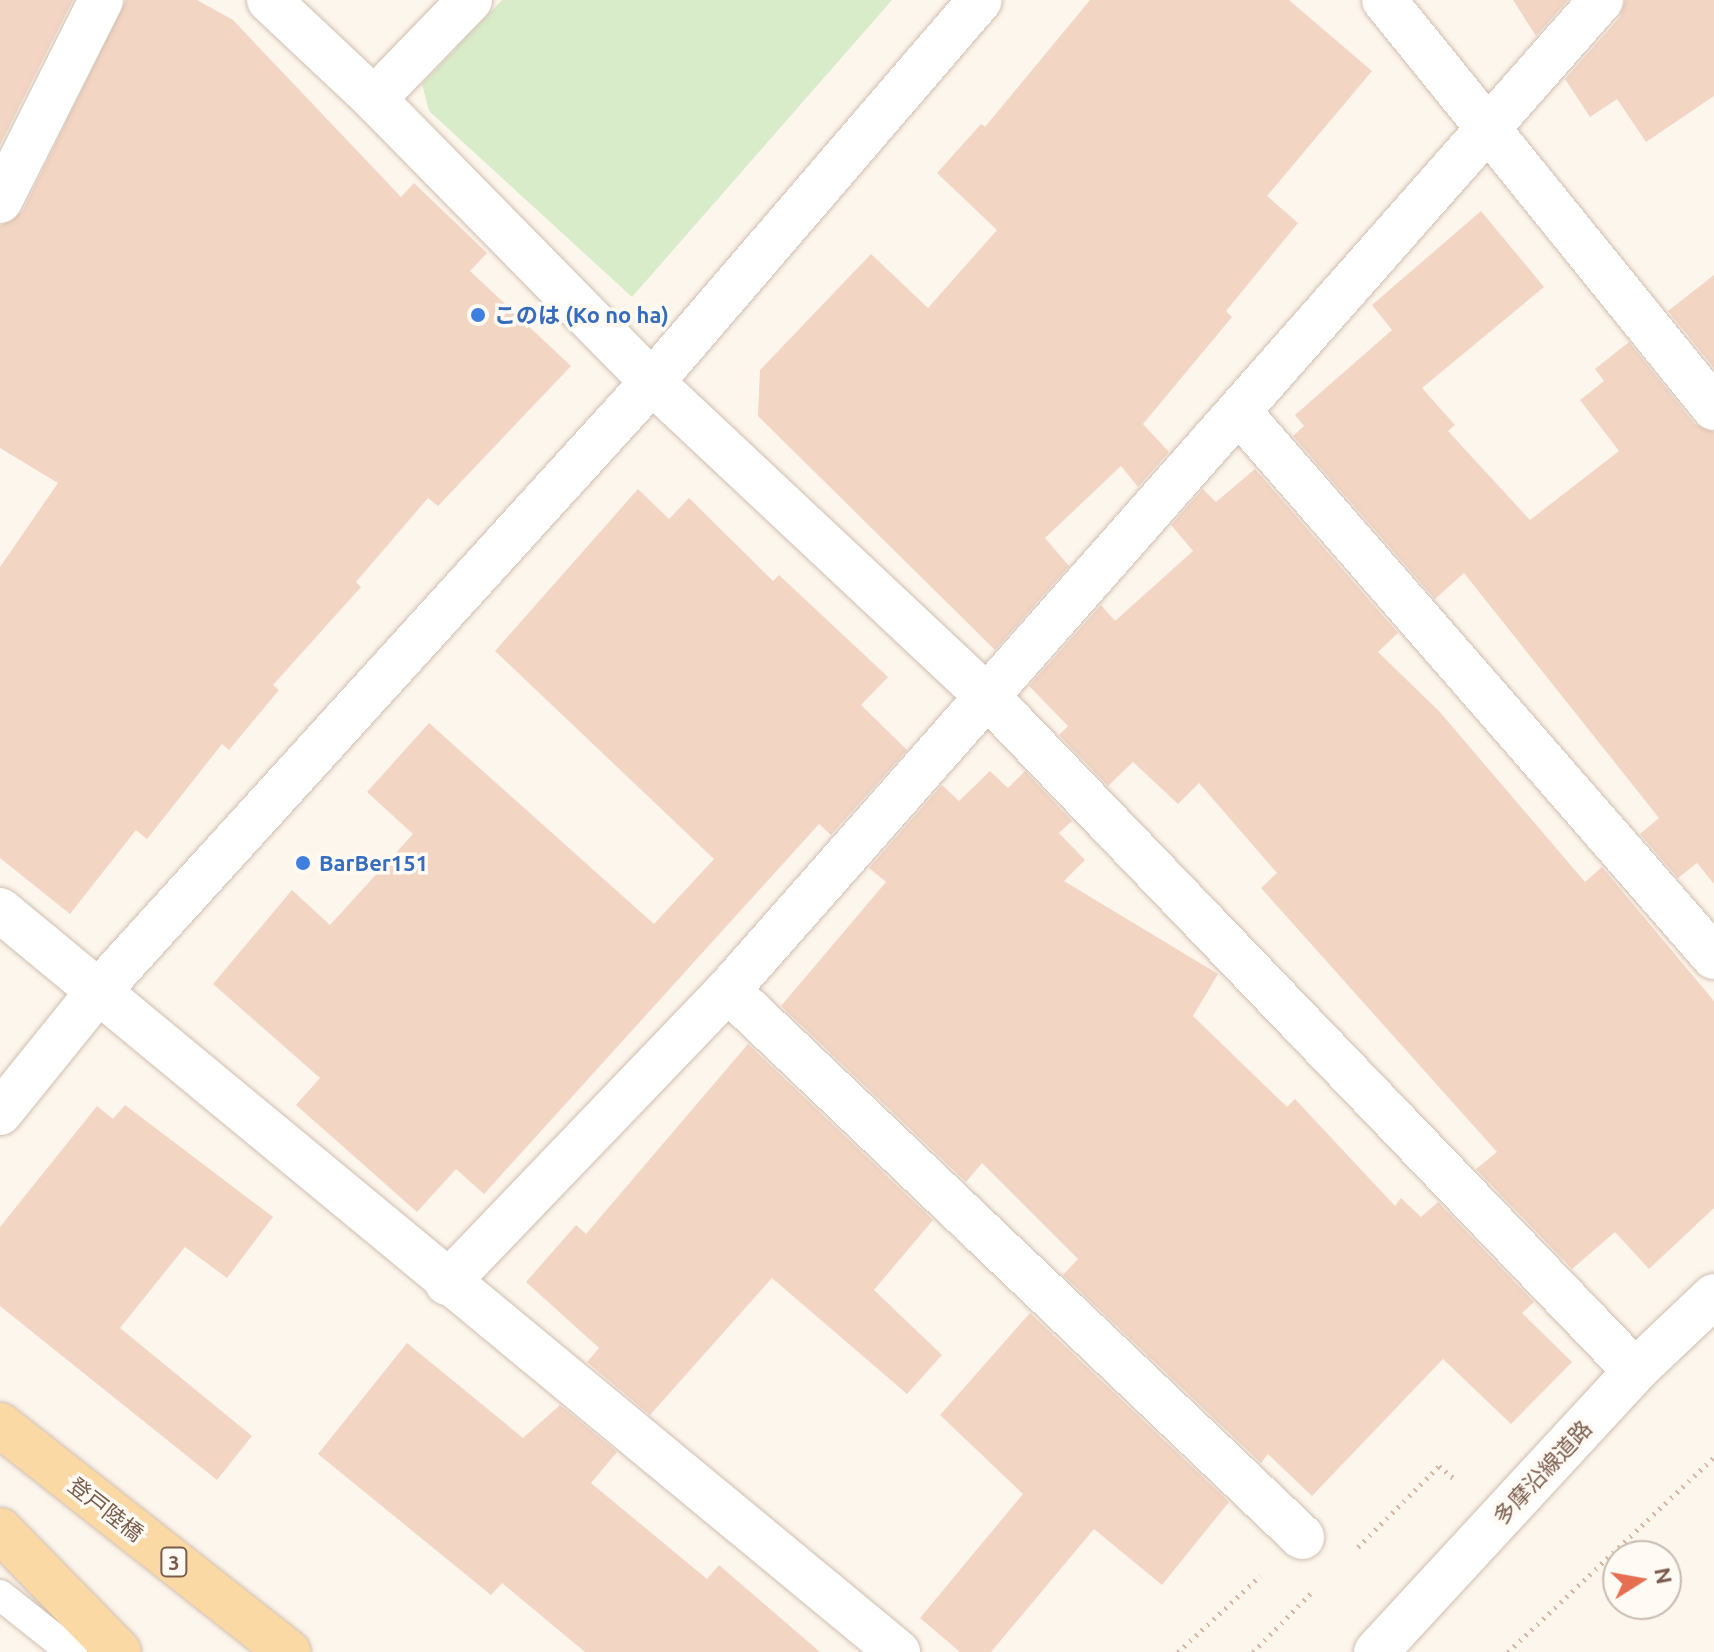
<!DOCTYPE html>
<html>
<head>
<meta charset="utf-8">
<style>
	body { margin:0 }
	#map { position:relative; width:1714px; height:1652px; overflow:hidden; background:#fdf6ec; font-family:Ubuntu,"Noto Sans JP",sans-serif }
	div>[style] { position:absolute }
	.green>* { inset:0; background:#d8ecc9 }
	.building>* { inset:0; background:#f3d5c3 }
	.path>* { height:5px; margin-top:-2.5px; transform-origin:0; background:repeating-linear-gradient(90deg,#d9b8a5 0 2px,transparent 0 8px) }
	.roads { filter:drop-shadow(0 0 2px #d1beb0) drop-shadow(0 0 2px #d1beb0) }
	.lane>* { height:30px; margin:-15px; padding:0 15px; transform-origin:15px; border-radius:15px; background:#fff }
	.street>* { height:44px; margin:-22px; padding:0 22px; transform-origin:22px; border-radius:22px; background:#fff }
	.secondary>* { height:44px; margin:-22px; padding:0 22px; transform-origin:22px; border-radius:22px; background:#fff }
	.primary>* { height:44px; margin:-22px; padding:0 22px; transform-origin:22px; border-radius:22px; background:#fbd9a5 }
	.dots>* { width:22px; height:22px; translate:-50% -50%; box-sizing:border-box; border:4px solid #fffaf3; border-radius:50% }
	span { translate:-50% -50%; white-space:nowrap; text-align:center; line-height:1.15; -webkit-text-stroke:7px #fffaf3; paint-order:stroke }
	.shield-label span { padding:2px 6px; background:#fffaf3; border:2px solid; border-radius:6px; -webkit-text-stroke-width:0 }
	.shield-label { font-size:20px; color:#7a5c4d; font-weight:700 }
	.shop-label { font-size:22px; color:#366cbe; font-weight:700 }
	.left { translate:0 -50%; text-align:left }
	.street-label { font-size:22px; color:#7a5c4d }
	.north { position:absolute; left:1602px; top:1540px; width:80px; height:80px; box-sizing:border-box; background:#fffaf3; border:2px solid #cabbb1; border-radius:50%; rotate:79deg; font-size:22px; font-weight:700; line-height:32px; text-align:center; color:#7a5c4d }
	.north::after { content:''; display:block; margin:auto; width:28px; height:36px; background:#e76f51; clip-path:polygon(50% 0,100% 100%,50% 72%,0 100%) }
</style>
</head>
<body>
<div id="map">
	<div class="green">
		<div style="clip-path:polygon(502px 0,892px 0,632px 297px,429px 111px,422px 84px)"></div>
	</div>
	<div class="building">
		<div style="clip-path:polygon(0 0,73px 0,0 145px)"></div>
		<div style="clip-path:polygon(126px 0,197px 0,233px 20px,401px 197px,414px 183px,487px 253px,470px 271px,571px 366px,438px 506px,428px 498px,356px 582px,361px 587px,273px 685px,279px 690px,229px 750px,222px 744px,147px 839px,136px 830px,70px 914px,0 858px,0 567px,58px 483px,0 448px,0 226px,22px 212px)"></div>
		<div style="clip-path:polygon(1090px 0,1289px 0,1372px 71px,1267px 196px,1298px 223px,1226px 311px,1232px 317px,1143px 424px,1169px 452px,1138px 487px,1121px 466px,1045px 538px,1069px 566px,995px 650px,758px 416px,760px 370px,871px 254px,928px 308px,997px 230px,937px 173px,981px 124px,985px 127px)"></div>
		<div style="clip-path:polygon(1513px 0,1568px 0,1536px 36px)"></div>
		<div style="clip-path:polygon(1625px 0,1714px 0,1714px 96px,1646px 142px,1617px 99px,1590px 117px,1565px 79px,1620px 17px)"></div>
		<div style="clip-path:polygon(1481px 211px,1544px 287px,1422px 388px,1455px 425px,1448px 431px,1530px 520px,1619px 451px,1580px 400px,1604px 381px,1595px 369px,1629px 342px,1695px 424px,1714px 432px,1714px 884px,1697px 863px,1678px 878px,1640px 834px,1659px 818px,1464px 573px,1435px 599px,1293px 436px,1304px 426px,1295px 415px,1392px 330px,1372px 305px)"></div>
		<div style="clip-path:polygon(1714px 275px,1714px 368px,1668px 311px)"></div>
		<div style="clip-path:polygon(1255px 469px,1398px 633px,1378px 652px,1439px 711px,1585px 882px,1602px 867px,1714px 1001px,1714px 1208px,1649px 1269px,1615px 1232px,1572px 1269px,1476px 1169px,1497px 1152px,1261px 888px,1277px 873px,1199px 783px,1178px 804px,1133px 762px,1108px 786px,1059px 735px,1068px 726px,1029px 686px,1101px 605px,1115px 621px,1193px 551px,1171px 525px,1203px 489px,1216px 502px)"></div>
		<div style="clip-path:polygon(638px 489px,669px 519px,689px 498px,773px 581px,779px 575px,888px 677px,861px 705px,907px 750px,831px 835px,819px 824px,484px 1194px,456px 1169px,417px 1212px,296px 1105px,320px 1078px,213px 984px,292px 890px,330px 925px,413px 834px,367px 792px,429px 723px,654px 924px,714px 859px,495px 651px)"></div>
		<div style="clip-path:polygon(990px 771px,1008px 788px,1025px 771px,1072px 821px,1059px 833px,1085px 860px,1064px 881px,1218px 974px,1193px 1016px,1287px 1107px,1295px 1099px,1395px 1206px,1401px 1198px,1421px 1217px,1438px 1202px,1534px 1302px,1522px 1313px,1572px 1362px,1511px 1424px,1443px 1359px,1312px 1496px,1268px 1454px,1261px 1463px,1063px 1275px,1078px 1259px,982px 1163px,966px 1182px,781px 1006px,886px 882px,869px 868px,942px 785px,959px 801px)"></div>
		<div style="clip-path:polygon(748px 1044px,933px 1220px,874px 1290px,942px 1355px,907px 1394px,772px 1278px,650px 1415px,587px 1362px,599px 1348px,526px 1282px,576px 1225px,586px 1234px)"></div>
		<div style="clip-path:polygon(125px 1105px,273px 1217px,227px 1278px,185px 1247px,120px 1328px,252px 1436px,217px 1480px,0 1306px,0 1227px,97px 1106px,113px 1119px)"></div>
		<div style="clip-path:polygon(1030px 1313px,1229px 1502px,1162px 1585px,1094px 1529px,991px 1652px,960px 1652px,920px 1618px,1023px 1494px,940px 1415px)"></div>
		<div style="clip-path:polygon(407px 1343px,523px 1438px,560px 1405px,617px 1452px,591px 1483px,707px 1579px,719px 1565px,820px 1652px,585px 1652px,502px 1583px,491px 1595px,318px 1454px)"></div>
	</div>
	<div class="path">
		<div style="left:1358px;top:1547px;width:115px;rotate:-45deg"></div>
		<div style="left:1439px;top:1466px;width:23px;rotate:40deg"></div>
		<div style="left:1178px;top:1652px;width:112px;rotate:-42.8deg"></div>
		<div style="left:1253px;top:1652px;width:83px;rotate:-45.5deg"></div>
		<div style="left:1508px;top:1652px;width:284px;rotate:-43.4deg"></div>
	</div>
	<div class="roads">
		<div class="lane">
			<div style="left:0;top:1595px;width:92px;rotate:38.4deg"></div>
		</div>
		<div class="street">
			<div style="left:269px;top:0;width:144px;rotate:43.3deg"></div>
			<div style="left:374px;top:99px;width:397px;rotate:45.5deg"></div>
			<div style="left:652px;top:382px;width:462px;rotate:43.2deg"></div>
			<div style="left:989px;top:698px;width:933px;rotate:46.17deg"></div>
			<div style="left:1384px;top:0;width:525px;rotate:51.03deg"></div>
			<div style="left:374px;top:99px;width:138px;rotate:-45.9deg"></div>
			<div style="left:0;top:201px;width:225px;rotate:-63.3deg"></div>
			<div style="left:1239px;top:412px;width:723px;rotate:48.93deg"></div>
			<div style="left:0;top:910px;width:1165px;rotate:39.57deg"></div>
			<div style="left:728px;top:990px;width:793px;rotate:43.62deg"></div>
			<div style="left:447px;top:1283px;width:406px;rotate:-46.2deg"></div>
			<div style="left:728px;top:990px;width:1320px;rotate:-48.59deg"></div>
		</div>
		<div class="secondary">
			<div style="left:0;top:1113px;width:153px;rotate:-51.1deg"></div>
			<div style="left:96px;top:994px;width:827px;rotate:-47.74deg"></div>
			<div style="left:652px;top:382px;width:503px;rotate:-49.35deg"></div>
			<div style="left:1376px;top:1652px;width:382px;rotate:-47.3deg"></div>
			<div style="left:1635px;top:1371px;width:109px;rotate:-43.5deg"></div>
		</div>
		<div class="primary">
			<div style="left:0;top:1425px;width:367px;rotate:38.2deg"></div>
			<div style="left:0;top:1530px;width:170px;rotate:45.7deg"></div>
		</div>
	</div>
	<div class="dots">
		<div style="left:478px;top:315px;background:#3f7fe0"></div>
		<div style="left:303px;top:863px;background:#3f7fe0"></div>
	</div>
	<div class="shield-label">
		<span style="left:174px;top:1562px">3</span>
	</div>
	<div class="shop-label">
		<span class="left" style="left:494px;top:315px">このは (Ko no ha)</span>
		<span class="left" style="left:319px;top:863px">BarBer151</span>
	</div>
	<div class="street-label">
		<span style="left:1542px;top:1472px;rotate:-47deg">多摩沿線道路</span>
		<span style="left:106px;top:1509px;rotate:38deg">登戸陸橋</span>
	</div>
	<div class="north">N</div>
</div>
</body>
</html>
